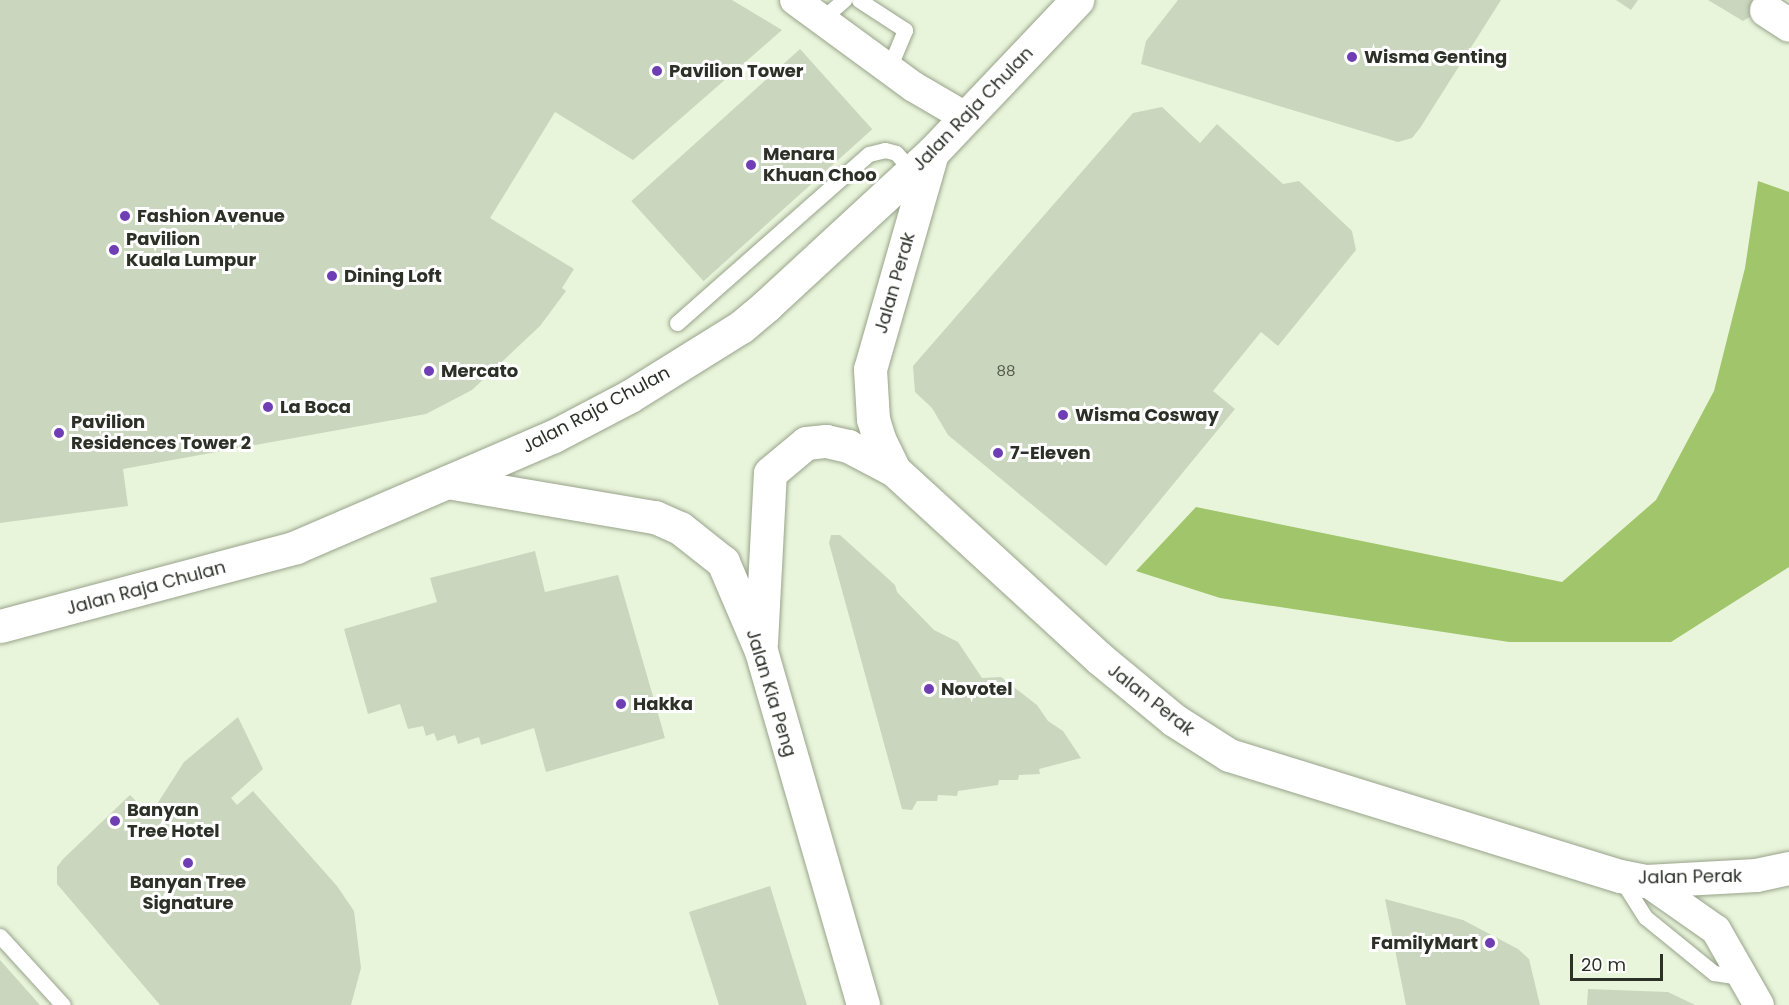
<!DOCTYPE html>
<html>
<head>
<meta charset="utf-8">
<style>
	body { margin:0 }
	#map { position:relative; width:1789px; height:1005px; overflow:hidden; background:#e9f5db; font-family:Poppins,sans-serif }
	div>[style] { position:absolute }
	.forest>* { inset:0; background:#a0c56b }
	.building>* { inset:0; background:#cad6bd; transform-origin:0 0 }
	.roads { filter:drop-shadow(0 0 2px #98a38b) drop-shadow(0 0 2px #98a38b) }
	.service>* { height:15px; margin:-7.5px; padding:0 7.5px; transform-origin:7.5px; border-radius:7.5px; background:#fff }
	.minor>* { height:30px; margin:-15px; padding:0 15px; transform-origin:15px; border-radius:15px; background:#fff }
	.tertiary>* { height:33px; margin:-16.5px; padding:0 16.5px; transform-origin:16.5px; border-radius:16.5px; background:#fff }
	.secondary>* { height:33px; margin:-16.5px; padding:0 16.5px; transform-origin:16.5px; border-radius:16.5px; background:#fff }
	.dots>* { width:16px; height:16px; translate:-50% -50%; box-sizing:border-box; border:3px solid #fff; border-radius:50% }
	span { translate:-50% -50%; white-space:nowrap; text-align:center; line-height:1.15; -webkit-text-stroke:6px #fff; paint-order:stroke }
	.number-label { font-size:15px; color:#545a4c }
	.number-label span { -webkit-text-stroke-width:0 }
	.poi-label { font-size:18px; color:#2c3027; font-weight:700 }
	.left { translate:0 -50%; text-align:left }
	.right { translate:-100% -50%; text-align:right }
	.street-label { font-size:18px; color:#2c3027 }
	.scale { position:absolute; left:1570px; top:954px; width:93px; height:27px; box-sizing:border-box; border:3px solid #2c3027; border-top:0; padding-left:8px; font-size:18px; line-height:21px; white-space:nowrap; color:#2c3027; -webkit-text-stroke:4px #fff; paint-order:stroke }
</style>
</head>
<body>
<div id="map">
	<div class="forest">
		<div style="clip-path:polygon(1758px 181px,1789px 192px,1789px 567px,1671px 642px,1509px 642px,1220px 598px,1136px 571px,1196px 507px,1562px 582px,1656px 500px,1714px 391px,1745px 268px)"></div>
	</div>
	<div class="building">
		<div style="clip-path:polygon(0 0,732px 0,782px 30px,633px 160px,555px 112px,490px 218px,574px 269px,562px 288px,566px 291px,540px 326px,472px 390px,426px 414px,123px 469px,128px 506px,0 523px)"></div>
		<div style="clip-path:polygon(1178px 0,1501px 0,1420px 128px,1412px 138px,1398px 142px,1141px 64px,1146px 41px)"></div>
		<div style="clip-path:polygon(1616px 0,1638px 0,1631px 10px)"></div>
		<div style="clip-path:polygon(1708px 0,1777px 0,1743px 21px)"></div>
		<div style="left:800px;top:49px;width:108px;height:227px;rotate:48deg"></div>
		<div style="clip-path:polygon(1162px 107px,1200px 143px,1217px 124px,1283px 184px,1299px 181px,1352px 231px,1356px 250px,1278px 346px,1261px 332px,1213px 391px,1235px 409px,1106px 566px,948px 435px,932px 408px,915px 392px,913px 366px,1133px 113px)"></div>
		<div style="clip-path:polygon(831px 535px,840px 535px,895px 585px,897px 592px,934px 630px,958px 642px,982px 678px,1001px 677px,1037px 705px,1048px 721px,1063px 731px,1081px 758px,1039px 769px,1040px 774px,1019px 775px,1018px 780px,999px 780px,998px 785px,958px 791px,957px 796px,938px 795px,937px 801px,917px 801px,912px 810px,902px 809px,829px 543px)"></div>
		<div style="clip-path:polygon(535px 551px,545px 592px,618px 575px,665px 738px,546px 772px,534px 728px,481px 745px,479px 737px,458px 744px,455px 735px,437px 741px,434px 733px,426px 736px,423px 726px,408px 729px,400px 704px,368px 714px,344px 629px,437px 602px,430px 578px)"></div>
		<div style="clip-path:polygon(238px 717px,263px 769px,231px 798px,237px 805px,253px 791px,337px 886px,354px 911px,361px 968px,351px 1005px,160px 1005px,57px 884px,57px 867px,63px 859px,130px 795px,150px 815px,184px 762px)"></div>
		<div style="clip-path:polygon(770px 886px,807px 1005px,719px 1005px,689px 912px)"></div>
		<div style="clip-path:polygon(1385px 899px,1463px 920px,1518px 949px,1529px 959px,1540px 1005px,1406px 1005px)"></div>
		<div style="clip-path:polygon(0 960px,40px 1005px,0 1005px)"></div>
		<div style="clip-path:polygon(1588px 989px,1668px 992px,1695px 1005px,1587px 1005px)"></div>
	</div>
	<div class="roads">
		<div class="service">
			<div style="left:859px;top:0;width:55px;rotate:33.1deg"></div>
			<div style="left:905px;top:30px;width:41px;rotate:112.8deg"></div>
			<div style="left:823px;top:18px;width:28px;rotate:-41deg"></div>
			<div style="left:677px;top:323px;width:256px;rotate:-41.4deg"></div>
			<div style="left:869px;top:154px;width:16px;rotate:-14deg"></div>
			<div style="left:885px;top:150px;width:11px;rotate:15deg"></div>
			<div style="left:896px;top:153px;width:24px;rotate:48deg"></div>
			<div style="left:1621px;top:879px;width:45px;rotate:57.7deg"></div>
			<div style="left:1645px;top:917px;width:89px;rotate:39.1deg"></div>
			<div style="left:1714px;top:973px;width:31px;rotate:9deg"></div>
			<div style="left:0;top:936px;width:93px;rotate:47.6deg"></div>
		</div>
		<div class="minor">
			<div style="left:795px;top:0;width:147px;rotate:36.2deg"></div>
			<div style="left:914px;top:87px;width:61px;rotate:30.3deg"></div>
			<div style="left:1646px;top:881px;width:85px;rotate:35deg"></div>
			<div style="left:1716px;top:930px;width:86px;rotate:60.2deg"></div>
		</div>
		<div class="tertiary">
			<div style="left:932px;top:153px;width:225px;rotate:106deg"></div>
			<div style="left:870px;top:369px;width:50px;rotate:86.6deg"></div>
			<div style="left:873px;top:419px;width:21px;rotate:73deg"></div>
			<div style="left:879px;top:439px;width:34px;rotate:64deg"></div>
			<div style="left:894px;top:470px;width:278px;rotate:42.5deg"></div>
			<div style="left:1099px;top:658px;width:97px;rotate:39.6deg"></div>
			<div style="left:1174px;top:720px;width:65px;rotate:32.5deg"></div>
			<div style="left:1229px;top:755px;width:409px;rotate:17.2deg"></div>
			<div style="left:1620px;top:876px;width:26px;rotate:11deg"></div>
			<div style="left:1646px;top:881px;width:110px;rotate:-3.1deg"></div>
			<div style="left:1756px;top:875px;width:34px;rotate:-12deg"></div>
			<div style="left:447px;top:482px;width:211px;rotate:9.6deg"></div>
			<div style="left:655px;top:517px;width:27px;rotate:24deg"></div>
			<div style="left:680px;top:528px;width:55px;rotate:38.3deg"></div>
			<div style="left:723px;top:562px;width:97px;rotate:66.9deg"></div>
			<div style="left:761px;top:651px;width:368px;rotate:73.9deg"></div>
			<div style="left:761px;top:643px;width:170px;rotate:-87deg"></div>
			<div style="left:770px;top:473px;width:47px;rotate:-39.8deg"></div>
			<div style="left:806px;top:443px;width:20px;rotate:-6deg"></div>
			<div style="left:826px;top:441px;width:23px;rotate:13deg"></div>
			<div style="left:848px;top:446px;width:52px;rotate:27.6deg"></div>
		</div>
		<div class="secondary">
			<div style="left:1766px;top:10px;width:27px;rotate:33deg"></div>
			<div style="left:0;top:626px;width:306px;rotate:-14.9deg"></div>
			<div style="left:296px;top:547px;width:279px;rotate:-23.3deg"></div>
			<div style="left:552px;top:437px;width:88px;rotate:-27.7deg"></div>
			<div style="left:630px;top:396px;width:131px;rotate:-31.9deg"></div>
			<div style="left:741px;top:327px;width:34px;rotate:-40deg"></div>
			<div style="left:767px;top:305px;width:224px;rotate:-42.7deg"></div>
			<div style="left:932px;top:153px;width:211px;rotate:-46.5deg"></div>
		</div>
	</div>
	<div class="dots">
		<div style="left:1352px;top:57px;background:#6f3eb5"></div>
		<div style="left:657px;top:71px;background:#6f3eb5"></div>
		<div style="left:751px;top:165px;background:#6f3eb5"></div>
		<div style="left:125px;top:216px;background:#6f3eb5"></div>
		<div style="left:114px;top:250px;background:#6f3eb5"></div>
		<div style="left:332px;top:276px;background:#6f3eb5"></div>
		<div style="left:429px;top:371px;background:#6f3eb5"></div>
		<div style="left:268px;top:407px;background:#6f3eb5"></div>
		<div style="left:1063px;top:415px;background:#6f3eb5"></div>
		<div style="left:59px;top:433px;background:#6f3eb5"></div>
		<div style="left:998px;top:453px;background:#6f3eb5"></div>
		<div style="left:929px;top:689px;background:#6f3eb5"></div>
		<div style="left:621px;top:704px;background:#6f3eb5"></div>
		<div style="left:115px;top:821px;background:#6f3eb5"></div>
		<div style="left:188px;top:863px;background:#6f3eb5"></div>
		<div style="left:1490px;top:943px;background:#6f3eb5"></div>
	</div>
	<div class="number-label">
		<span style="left:1006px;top:371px">88</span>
	</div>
	<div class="poi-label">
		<span class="left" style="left:1364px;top:57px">Wisma Genting</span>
		<span class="left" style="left:669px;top:71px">Pavilion Tower</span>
		<span class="left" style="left:763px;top:165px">Menara<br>Khuan Choo</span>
		<span class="left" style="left:137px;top:216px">Fashion Avenue</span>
		<span class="left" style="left:126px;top:250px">Pavilion<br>Kuala Lumpur</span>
		<span class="left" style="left:344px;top:276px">Dining Loft</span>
		<span class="left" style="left:441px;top:371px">Mercato</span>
		<span class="left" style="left:280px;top:407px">La Boca</span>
		<span class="left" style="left:1075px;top:415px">Wisma Cosway</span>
		<span class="left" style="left:71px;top:433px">Pavilion<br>Residences Tower 2</span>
		<span class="left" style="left:1010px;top:453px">7-Eleven</span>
		<span class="left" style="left:941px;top:689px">Novotel</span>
		<span class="left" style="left:633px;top:704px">Hakka</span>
		<span class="left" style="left:127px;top:821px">Banyan<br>Tree Hotel</span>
		<span style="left:188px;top:893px">Banyan Tree<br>Signature</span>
		<span class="right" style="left:1478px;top:943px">FamilyMart</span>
	</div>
	<div class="street-label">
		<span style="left:973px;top:109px;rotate:-46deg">Jalan Raja Chulan</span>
		<span style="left:895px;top:283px;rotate:-74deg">Jalan Perak</span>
		<span style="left:596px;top:410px;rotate:-28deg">Jalan Raja Chulan</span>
		<span style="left:146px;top:588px;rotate:-15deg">Jalan Raja Chulan</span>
		<span style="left:771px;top:693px;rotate:73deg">Jalan Kia Peng</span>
		<span style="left:1151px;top:700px;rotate:38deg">Jalan Perak</span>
		<span style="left:1690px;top:877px;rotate:-1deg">Jalan Perak</span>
	</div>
	<div class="scale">20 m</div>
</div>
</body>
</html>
